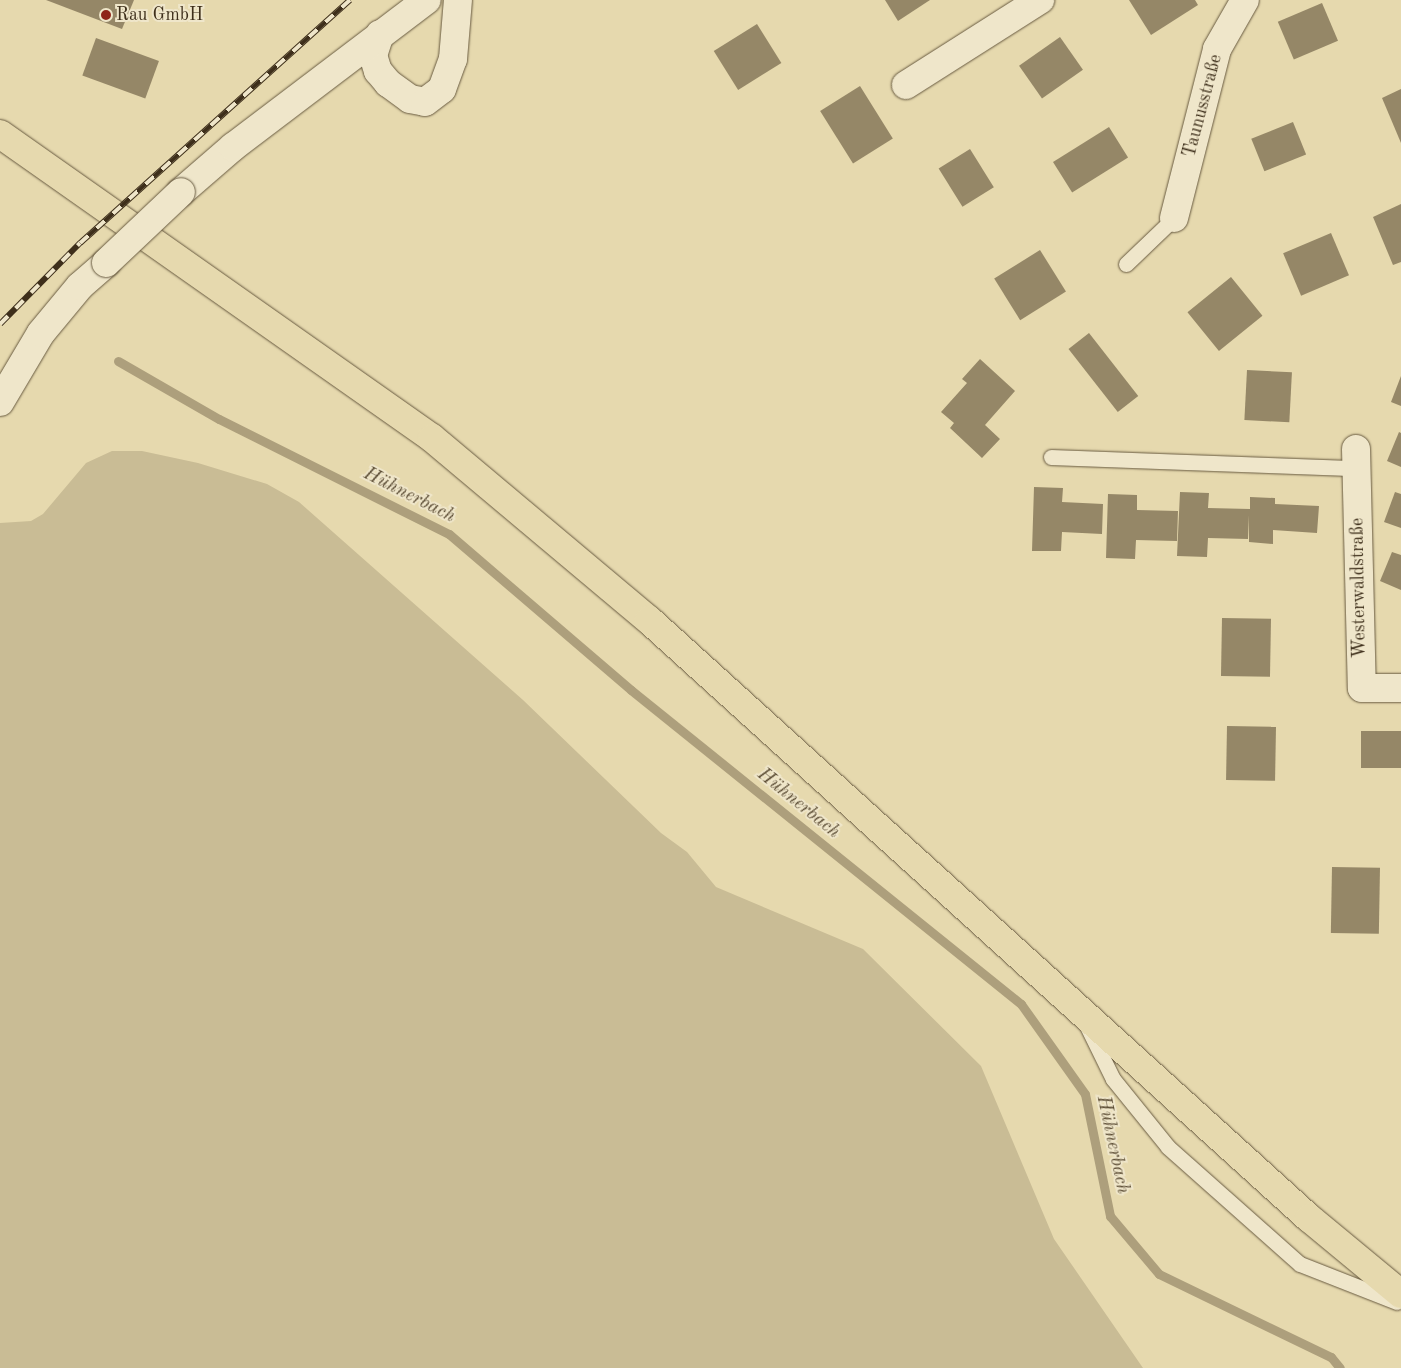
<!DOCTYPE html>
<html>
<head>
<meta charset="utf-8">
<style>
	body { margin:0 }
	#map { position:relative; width:1401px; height:1368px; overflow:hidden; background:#e6d9ae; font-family:"Old Standard TT",serif }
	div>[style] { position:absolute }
	.green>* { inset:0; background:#c9bc95 }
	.stream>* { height:9px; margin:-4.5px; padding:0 4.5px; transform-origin:4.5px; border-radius:4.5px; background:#ad9f7c }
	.building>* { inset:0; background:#958767; transform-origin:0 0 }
	.roads { filter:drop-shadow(0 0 1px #685a40) drop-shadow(0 0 1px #685a40) }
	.service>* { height:15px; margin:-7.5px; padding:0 7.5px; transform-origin:7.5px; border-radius:7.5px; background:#efe6ca }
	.minor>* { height:28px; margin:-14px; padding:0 14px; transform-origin:14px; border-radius:14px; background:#efe6ca }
	.trunk>* { height:28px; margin:-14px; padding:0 14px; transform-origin:14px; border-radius:14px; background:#e6d9ae }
	.rail>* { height:5.5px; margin-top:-2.75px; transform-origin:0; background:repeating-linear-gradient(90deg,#efe6ca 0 11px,#3e2f1b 0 22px); box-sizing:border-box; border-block:1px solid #3e2f1b }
	.bridges { filter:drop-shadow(0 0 1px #685a40) drop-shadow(0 0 1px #685a40) }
	.minor-bridge>* { height:28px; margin:-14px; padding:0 14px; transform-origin:14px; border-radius:14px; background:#efe6ca }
	.dots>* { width:14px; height:14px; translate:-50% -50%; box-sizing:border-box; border:2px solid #efe6ca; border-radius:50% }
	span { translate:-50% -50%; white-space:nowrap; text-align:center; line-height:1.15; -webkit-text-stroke:4px #efe6ca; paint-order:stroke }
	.poi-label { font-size:18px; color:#3e2f1b }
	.left { translate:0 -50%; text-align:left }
	.street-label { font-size:18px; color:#3e2f1b }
	.water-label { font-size:19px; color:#5a4b33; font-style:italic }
</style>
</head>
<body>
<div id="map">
	<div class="green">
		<div style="clip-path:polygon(112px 451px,142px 451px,198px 463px,267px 484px,299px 502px,523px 700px,661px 833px,687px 852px,716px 887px,863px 949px,981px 1066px,1054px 1239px,1143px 1368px,0 1368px,0 523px,31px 521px,43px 514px,86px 463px)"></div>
	</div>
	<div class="stream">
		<div style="left:118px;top:361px;width:116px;rotate:29.9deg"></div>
		<div style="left:219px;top:419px;width:257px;rotate:26.6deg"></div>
		<div style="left:449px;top:534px;width:240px;rotate:40.6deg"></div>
		<div style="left:631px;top:690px;width:501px;rotate:38.84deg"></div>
		<div style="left:1021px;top:1004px;width:110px;rotate:54.6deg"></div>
		<div style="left:1085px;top:1094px;width:125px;rotate:78.4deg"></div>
		<div style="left:1110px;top:1216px;width:76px;rotate:49.8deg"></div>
		<div style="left:1159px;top:1274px;width:191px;rotate:25.8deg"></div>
		<div style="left:1331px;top:1357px;width:14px;rotate:51deg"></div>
	</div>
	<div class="building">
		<div style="clip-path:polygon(46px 0,134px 0,122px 29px)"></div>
		<div style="clip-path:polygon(885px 0,930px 0,898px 21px)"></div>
		<div style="clip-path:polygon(1129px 0,1195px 0,1198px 5px,1151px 35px)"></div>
		<div style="left:1322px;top:3px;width:41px;height:48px;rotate:67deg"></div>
		<div style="left:757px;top:24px;width:46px;height:51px;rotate:58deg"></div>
		<div style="left:1060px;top:37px;width:40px;height:50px;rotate:55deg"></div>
		<div style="left:96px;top:38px;width:67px;height:40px;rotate:20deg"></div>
		<div style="left:860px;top:86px;width:62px;height:47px;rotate:58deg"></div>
		<div style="clip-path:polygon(1401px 89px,1401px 143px,1382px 98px)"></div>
		<div style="left:1293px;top:122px;width:35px;height:45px;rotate:68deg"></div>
		<div style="left:1109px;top:127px;width:36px;height:66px;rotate:58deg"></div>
		<div style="left:970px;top:149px;width:45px;height:37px;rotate:58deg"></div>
		<div style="clip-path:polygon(1401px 204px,1401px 262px,1393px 265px,1373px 217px)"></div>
		<div style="left:1331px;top:233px;width:46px;height:52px;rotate:67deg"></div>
		<div style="left:1040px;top:250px;width:49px;height:54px;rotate:58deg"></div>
		<div style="left:1231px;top:277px;width:50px;height:56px;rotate:51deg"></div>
		<div style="left:1089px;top:333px;width:80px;height:26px;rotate:52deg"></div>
		<div style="clip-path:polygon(980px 359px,1015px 391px,985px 425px,1000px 439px,982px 458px,950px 428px,954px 423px,941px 412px,967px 383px,962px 379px)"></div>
		<div style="left:1247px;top:370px;width:45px;height:50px;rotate:3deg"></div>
		<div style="clip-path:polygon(1401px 376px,1401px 406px,1391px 402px)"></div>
		<div style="clip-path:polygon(1399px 432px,1401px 433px,1401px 467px,1387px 461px)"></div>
		<div style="clip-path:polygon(1034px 487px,1063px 488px,1062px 502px,1103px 504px,1102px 534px,1062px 532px,1061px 551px,1032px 551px)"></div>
		<div style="clip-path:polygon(1180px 492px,1209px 493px,1208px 508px,1250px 509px,1250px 497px,1275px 498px,1275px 504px,1319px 506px,1317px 533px,1273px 530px,1273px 544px,1249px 542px,1249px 515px,1248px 539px,1208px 538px,1207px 557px,1177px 556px)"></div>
		<div style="clip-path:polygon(1395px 492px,1401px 494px,1401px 528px,1384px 522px)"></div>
		<div style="clip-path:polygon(1108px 494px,1137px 495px,1137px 510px,1178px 511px,1177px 541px,1136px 540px,1135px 559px,1106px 558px)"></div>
		<div style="clip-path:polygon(1392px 552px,1401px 555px,1401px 590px,1380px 581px)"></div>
		<div style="left:1222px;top:618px;width:49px;height:58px;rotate:1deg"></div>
		<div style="left:1227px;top:726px;width:49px;height:54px;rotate:1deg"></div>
		<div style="left:1361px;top:731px;width:40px;height:37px"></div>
		<div style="left:1332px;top:867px;width:48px;height:66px;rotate:1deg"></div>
	</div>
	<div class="roads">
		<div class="service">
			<div style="left:1126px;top:264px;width:66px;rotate:-43.8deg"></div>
			<div style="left:1051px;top:457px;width:305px;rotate:2.1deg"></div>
			<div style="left:1087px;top:1026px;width:59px;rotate:63.9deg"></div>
			<div style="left:1113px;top:1079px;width:87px;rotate:51deg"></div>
			<div style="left:1168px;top:1147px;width:176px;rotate:41.6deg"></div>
			<div style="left:1300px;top:1264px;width:104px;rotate:21.4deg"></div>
		</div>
		<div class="minor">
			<div style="left:380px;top:34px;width:22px;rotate:108deg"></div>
			<div style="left:373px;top:55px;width:17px;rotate:73deg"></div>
			<div style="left:378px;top:71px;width:16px;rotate:50deg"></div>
			<div style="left:388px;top:83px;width:27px;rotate:36deg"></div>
			<div style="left:410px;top:99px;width:15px;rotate:11deg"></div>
			<div style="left:425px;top:102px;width:21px;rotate:-37deg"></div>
			<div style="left:442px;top:89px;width:32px;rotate:-70deg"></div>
			<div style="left:453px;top:59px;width:59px;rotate:-85.2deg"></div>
			<div style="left:906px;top:85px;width:159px;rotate:-32.4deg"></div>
			<div style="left:181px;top:192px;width:69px;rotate:-40.9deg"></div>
			<div style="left:233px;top:147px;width:243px;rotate:-37.2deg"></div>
			<div style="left:1174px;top:218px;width:174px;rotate:-75.7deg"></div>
			<div style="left:1217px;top:49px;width:56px;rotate:-60.3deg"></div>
			<div style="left:0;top:402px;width:80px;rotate:-59.3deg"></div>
			<div style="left:41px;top:333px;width:61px;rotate:-50.3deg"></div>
			<div style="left:80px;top:286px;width:35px;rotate:-41deg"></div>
			<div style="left:1356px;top:449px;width:239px;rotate:88.6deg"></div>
			<div style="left:1362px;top:688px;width:39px"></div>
		</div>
		<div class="trunk">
			<div style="left:0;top:134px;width:528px;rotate:35.13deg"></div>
			<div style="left:432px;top:438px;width:283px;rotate:40deg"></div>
			<div style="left:649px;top:620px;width:891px;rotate:42.18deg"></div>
			<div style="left:1309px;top:1218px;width:119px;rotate:39.6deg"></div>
		</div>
	</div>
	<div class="rail">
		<div style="left:0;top:324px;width:114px;rotate:-45.4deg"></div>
		<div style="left:80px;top:243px;width:363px;rotate:-42deg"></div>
	</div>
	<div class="bridges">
		<div class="minor-bridge">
			<div style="left:106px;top:263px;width:103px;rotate:-43.4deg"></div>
		</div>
	</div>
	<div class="dots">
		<div style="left:106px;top:15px;background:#8f2418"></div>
	</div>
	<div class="poi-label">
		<span class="left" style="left:116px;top:15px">Rau GmbH</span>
	</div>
	<div class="street-label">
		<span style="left:1203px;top:106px;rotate:-75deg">Taunusstraße</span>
		<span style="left:1359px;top:588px;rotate:-91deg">Westerwaldstraße</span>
	</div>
	<div class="water-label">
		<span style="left:409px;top:496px;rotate:27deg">Hühnerbach</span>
		<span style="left:798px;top:804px;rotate:39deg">Hühnerbach</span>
		<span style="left:1112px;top:1145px;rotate:78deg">Hühnerbach</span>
	</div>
</div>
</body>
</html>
